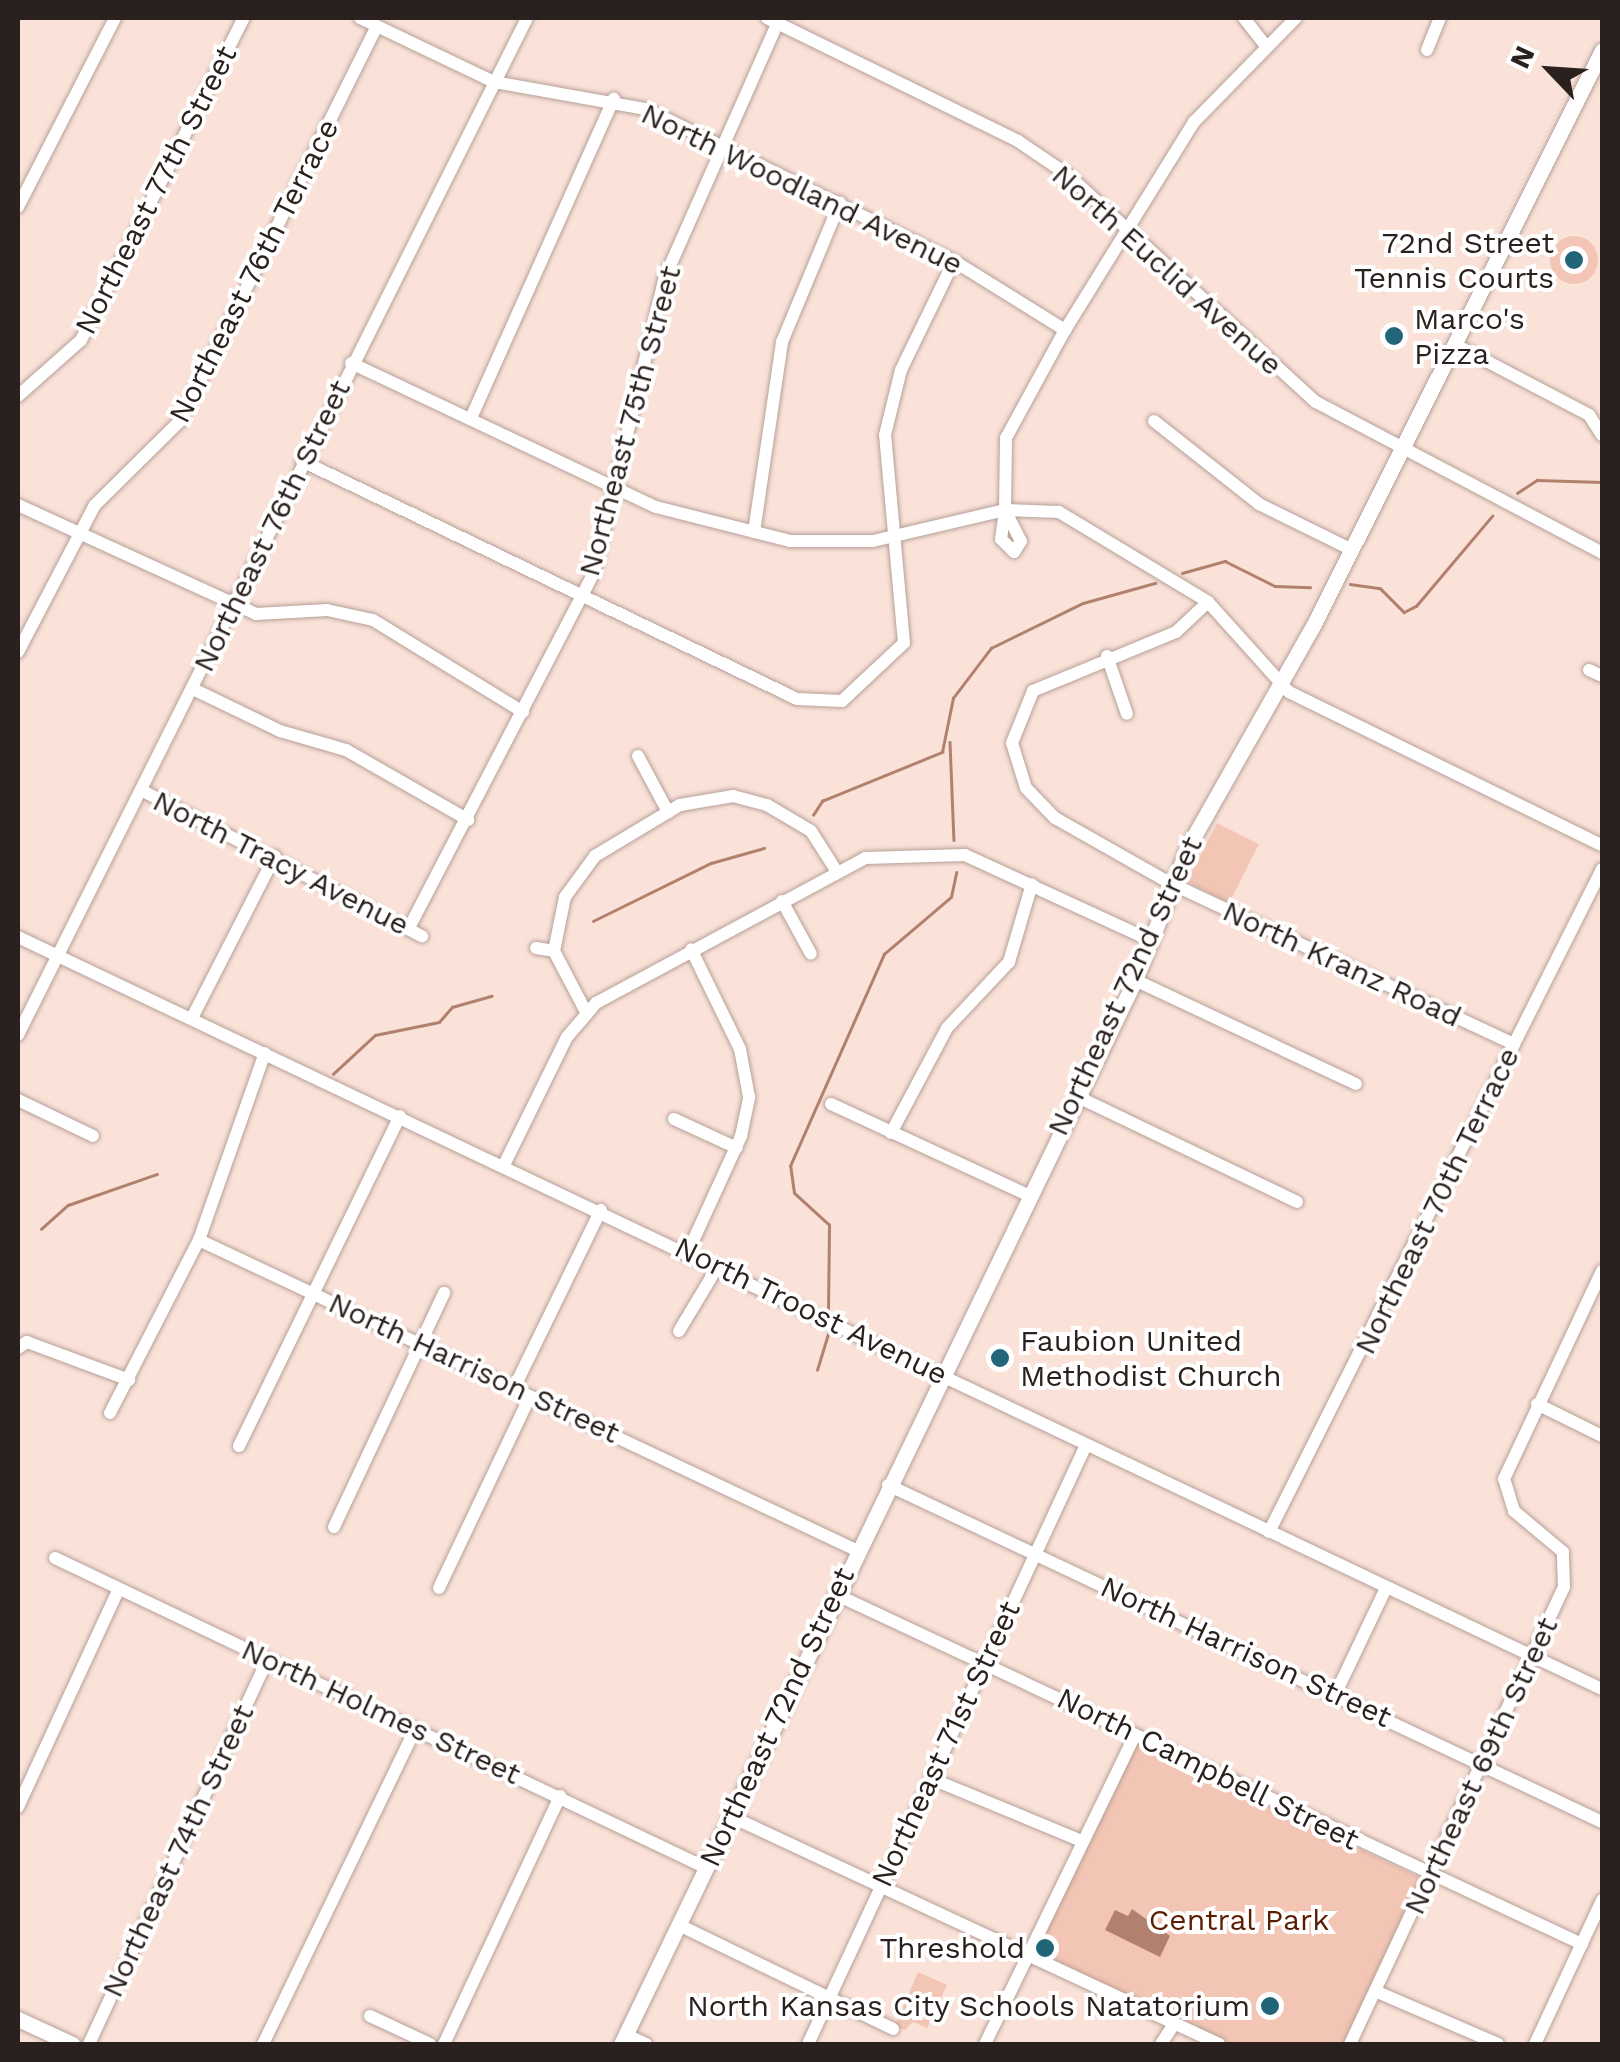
<!DOCTYPE html>
<html>
<head>
<meta charset="utf-8">
<style>
	body { margin:0 }
	#map { position:relative; width:1620px; height:2062px; overflow:hidden; background:#fae2d9; font-family:"Work Sans",sans-serif }
	div>[style] { position:absolute }
	.green>* { inset:0; background:#f3c5b4; transform-origin:0 0 }
	.round { border-radius:50% }
	.water>* { inset:0; background:#b2816e }
	.stream>* { height:2.5px; margin:-1.25px; padding:0 1.25px; transform-origin:1.25px; border-radius:1.25px; background:#b2816e }
	.roads { filter:drop-shadow(0 0 2px #b6a097) drop-shadow(0 0 2px #b6a097) }
	.minor>* { height:12px; margin:-6px; padding:0 6px; transform-origin:6px; border-radius:6px; background:#fff }
	.major>* { height:15px; margin:-7.5px; padding:0 7.5px; transform-origin:7.5px; border-radius:7.5px; background:#fff }
	.dots>* { width:28px; height:28px; translate:-50% -50%; box-sizing:border-box; border:5px solid #fff; border-radius:50% }
	span { translate:-50% -50%; white-space:nowrap; text-align:center; line-height:1.15; -webkit-text-stroke:8px #fff; paint-order:stroke }
	.street-label { font-size:30px; color:#2a211e }
	.poi-label { font-size:30px; color:#2a211e }
	.right { translate:-100% -50%; text-align:right }
	.left { translate:0 -50%; text-align:left }
	.park-label { font-size:30px; color:#5b1d01 }
	.frame { position:absolute; inset:0; border:20px solid #2a211e; pointer-events:none }
	.north { position:absolute; left:1500px; top:20px; width:100px; height:100px; -webkit-text-stroke:8px #fff; paint-order:stroke; rotate:295deg; font-size:28px; font-weight:700; line-height:40px; text-align:center; color:#2a211e }
	.north::after { content:''; display:block; margin:auto; width:35px; height:45px; background:#2a211e; clip-path:polygon(50% 0,100% 100%,50% 72%,0 100%) }
</style>
</head>
<body>
<div id="map">
	<div class="green">
		<div class="round" style="left:1550px;top:236px;width:48px;height:48px"></div>
		<div style="left:1217px;top:823px;width:47px;height:66px;rotate:27deg"></div>
		<div style="clip-path:polygon(1135px 1741px,1423px 1879px,1344px 2044px,1229px 2044px,1036px 1951px)"></div>
		<div style="clip-path:polygon(918px 1972px,947px 1985px,927px 2028px,913px 2022px,905px 2030px,895px 2026px)"></div>
	</div>
	<div class="water">
		<div style="clip-path:polygon(1132px 1909px,1170px 1936px,1160px 1957px,1105px 1930px,1115px 1910px,1128px 1916px)"></div>
	</div>
	<div class="stream">
		<div style="left:1517px;top:493px;width:24px;rotate:-33deg"></div>
		<div style="left:1537px;top:480px;width:65px;rotate:1.8deg"></div>
		<div style="left:1182px;top:573px;width:45px;rotate:-15.6deg"></div>
		<div style="left:1225px;top:561px;width:56px;rotate:26.6deg"></div>
		<div style="left:1275px;top:586px;width:35px;rotate:2deg"></div>
		<div style="left:1350px;top:584px;width:30px;rotate:8deg"></div>
		<div style="left:1380px;top:588px;width:34px;rotate:45deg"></div>
		<div style="left:1404px;top:612px;width:13px;rotate:-27deg"></div>
		<div style="left:1416px;top:606px;width:118px;rotate:-49.8deg"></div>
		<div style="left:950px;top:742px;width:98px;rotate:87.7deg"></div>
		<div style="left:813px;top:815px;width:17px;rotate:-57deg"></div>
		<div style="left:822px;top:801px;width:130px;rotate:-22.2deg"></div>
		<div style="left:942px;top:752px;width:55px;rotate:-78.5deg"></div>
		<div style="left:953px;top:698px;width:63px;rotate:-52.8deg"></div>
		<div style="left:991px;top:648px;width:102px;rotate:-26.1deg"></div>
		<div style="left:1083px;top:603px;width:75px;rotate:-15.5deg"></div>
		<div style="left:593px;top:921px;width:131px;rotate:-26.2deg"></div>
		<div style="left:711px;top:863px;width:55px;rotate:-15.8deg"></div>
		<div style="left:333px;top:1074px;width:57px;rotate:-42.9deg"></div>
		<div style="left:375px;top:1035px;width:65px;rotate:-11.5deg"></div>
		<div style="left:439px;top:1022px;width:20px;rotate:-49deg"></div>
		<div style="left:452px;top:1007px;width:41px;rotate:-15.8deg"></div>
		<div style="left:41px;top:1229px;width:36px;rotate:-42deg"></div>
		<div style="left:68px;top:1205px;width:94px;rotate:-19.2deg"></div>
		<div style="left:828px;top:1310px;width:85px;rotate:-89.3deg"></div>
		<div style="left:829px;top:1225px;width:47px;rotate:-137.6deg"></div>
		<div style="left:794px;top:1193px;width:27px;rotate:-98deg"></div>
		<div style="left:790px;top:1166px;width:232px;rotate:-66.1deg"></div>
		<div style="left:884px;top:954px;width:88px;rotate:-40.4deg"></div>
		<div style="left:951px;top:897px;width:25px;rotate:-78deg"></div>
		<div style="left:817px;top:1370px;width:39px;rotate:-73deg"></div>
	</div>
	<div class="roads">
		<div class="minor">
			<div style="left:360px;top:18px;width:148px;rotate:25.5deg"></div>
			<div style="left:494px;top:82px;width:154px;rotate:10.1deg"></div>
			<div style="left:646px;top:109px;width:343px;rotate:26.3deg"></div>
			<div style="left:954px;top:261px;width:131px;rotate:31.9deg"></div>
			<div style="left:767px;top:18px;width:280px;rotate:26.1deg"></div>
			<div style="left:1018px;top:141px;width:60px;rotate:34.2deg"></div>
			<div style="left:1068px;top:175px;width:336px;rotate:42.5deg"></div>
			<div style="left:1316px;top:402px;width:323px;rotate:27.8deg"></div>
			<div style="left:1244px;top:18px;width:36px;rotate:52deg"></div>
			<div style="left:1427px;top:50px;width:35px;rotate:-68deg"></div>
			<div style="left:18px;top:207px;width:212px;rotate:-62.8deg"></div>
			<div style="left:1454px;top:344px;width:153px;rotate:27.7deg"></div>
			<div style="left:1589px;top:415px;width:24px;rotate:57deg"></div>
			<div style="left:351px;top:363px;width:337px;rotate:25.3deg"></div>
			<div style="left:656px;top:507px;width:138px;rotate:14.2deg"></div>
			<div style="left:790px;top:541px;width:83px"></div>
			<div style="left:873px;top:541px;width:136px;rotate:-13.2deg"></div>
			<div style="left:1005px;top:510px;width:54px;rotate:2.1deg"></div>
			<div style="left:1059px;top:512px;width:174px;rotate:31.1deg"></div>
			<div style="left:1208px;top:602px;width:121px;rotate:48deg"></div>
			<div style="left:1289px;top:692px;width:348px;rotate:26.1deg"></div>
			<div style="left:18px;top:396px;width:84px;rotate:-41.6deg"></div>
			<div style="left:81px;top:340px;width:361px;rotate:-63.2deg"></div>
			<div style="left:471px;top:418px;width:350px;rotate:-65.9deg"></div>
			<div style="left:1154px;top:421px;width:134px;rotate:38.3deg"></div>
			<div style="left:1259px;top:504px;width:104px;rotate:26.3deg"></div>
			<div style="left:302px;top:461px;width:549px;rotate:25.68deg"></div>
			<div style="left:797px;top:699px;width:45px;rotate:2.5deg"></div>
			<div style="left:842px;top:701px;width:85px;rotate:-43.1deg"></div>
			<div style="left:904px;top:643px;width:209px;rotate:-95.2deg"></div>
			<div style="left:885px;top:435px;width:67px;rotate:-76.2deg"></div>
			<div style="left:901px;top:370px;width:121px;rotate:-64.1deg"></div>
			<div style="left:18px;top:505px;width:262px;rotate:24.6deg"></div>
			<div style="left:256px;top:614px;width:71px;rotate:-3.2deg"></div>
			<div style="left:327px;top:610px;width:47px;rotate:12.3deg"></div>
			<div style="left:373px;top:620px;width:176px;rotate:31.5deg"></div>
			<div style="left:1005px;top:510px;width:72px;rotate:-89.2deg"></div>
			<div style="left:1006px;top:438px;width:123px;rotate:-61.4deg"></div>
			<div style="left:1065px;top:330px;width:245px;rotate:-58.2deg"></div>
			<div style="left:1194px;top:122px;width:146px;rotate:-45.6deg"></div>
			<div style="left:1005px;top:510px;width:35px;rotate:63deg"></div>
			<div style="left:1021px;top:541px;width:13px;rotate:122deg"></div>
			<div style="left:1014px;top:552px;width:18px;rotate:-135deg"></div>
			<div style="left:1001px;top:539px;width:29px;rotate:-82deg"></div>
			<div style="left:754px;top:532px;width:192px;rotate:-81.6deg"></div>
			<div style="left:782px;top:342px;width:151px;rotate:-67.4deg"></div>
			<div style="left:1208px;top:602px;width:44px;rotate:136.8deg"></div>
			<div style="left:1176px;top:632px;width:155px;rotate:157.6deg"></div>
			<div style="left:1033px;top:691px;width:56px;rotate:112deg"></div>
			<div style="left:1012px;top:743px;width:47px;rotate:72.7deg"></div>
			<div style="left:1026px;top:788px;width:42px;rotate:46deg"></div>
			<div style="left:1055px;top:818px;width:132px;rotate:29.5deg"></div>
			<div style="left:1170px;top:883px;width:380px;rotate:25.1deg"></div>
			<div style="left:18px;top:652px;width:166px;rotate:-62.4deg"></div>
			<div style="left:95px;top:505px;width:120px;rotate:-44.7deg"></div>
			<div style="left:180px;top:421px;width:441px;rotate:-63.5deg"></div>
			<div style="left:1107px;top:656px;width:61px;rotate:71deg"></div>
			<div style="left:1589px;top:670px;width:14px;rotate:25deg"></div>
			<div style="left:193px;top:689px;width:97px;rotate:25.8deg"></div>
			<div style="left:280px;top:731px;width:69px;rotate:16.1deg"></div>
			<div style="left:346px;top:750px;width:141px;rotate:29.8deg"></div>
			<div style="left:638px;top:756px;width:64px;rotate:61.8deg"></div>
			<div style="left:141px;top:790px;width:317px;rotate:27.5deg"></div>
			<div style="left:782px;top:901px;width:60px;rotate:61.3deg"></div>
			<div style="left:411px;top:924px;width:397px;rotate:-62.5deg"></div>
			<div style="left:594px;top:572px;width:303px;rotate:-76.5deg"></div>
			<div style="left:665px;top:277px;width:283px;rotate:-66.1deg"></div>
			<div style="left:18px;top:937px;width:1753px;rotate:25.4deg"></div>
			<div style="left:536px;top:948px;width:18px;rotate:9deg"></div>
			<div style="left:1135px;top:980px;width:244px;rotate:25.2deg"></div>
			<div style="left:586px;top:1012px;width:69px;rotate:-117.7deg"></div>
			<div style="left:554px;top:951px;width:55px;rotate:-78.5deg"></div>
			<div style="left:565px;top:897px;width:51px;rotate:-53.8deg"></div>
			<div style="left:595px;top:856px;width:99px;rotate:-31deg"></div>
			<div style="left:680px;top:805px;width:54px;rotate:-9.6deg"></div>
			<div style="left:733px;top:796px;width:35px;rotate:15deg"></div>
			<div style="left:767px;top:805px;width:51px;rotate:30.6deg"></div>
			<div style="left:811px;top:831px;width:49px;rotate:57.6deg"></div>
			<div style="left:192px;top:1018px;width:182px;rotate:-62.9deg"></div>
			<div style="left:18px;top:1035px;width:1137px;rotate:-63.41deg"></div>
			<div style="left:1076px;top:1096px;width:245px;rotate:25.6deg"></div>
			<div style="left:18px;top:1100px;width:83px;rotate:25.6deg"></div>
			<div style="left:831px;top:1104px;width:217px;rotate:24.8deg"></div>
			<div style="left:674px;top:1119px;width:69px;rotate:24.7deg"></div>
			<div style="left:891px;top:1133px;width:119px;rotate:-61.9deg"></div>
			<div style="left:947px;top:1028px;width:91px;rotate:-46.8deg"></div>
			<div style="left:1009px;top:962px;width:81px;rotate:-73.6deg"></div>
			<div style="left:504px;top:1165px;width:143px;rotate:-63.8deg"></div>
			<div style="left:567px;top:1037px;width:45px;rotate:-49.5deg"></div>
			<div style="left:596px;top:1003px;width:306px;rotate:-28.3deg"></div>
			<div style="left:865px;top:858px;width:100px;rotate:-1.7deg"></div>
			<div style="left:965px;top:855px;width:204px;rotate:24.7deg"></div>
			<div style="left:199px;top:1240px;width:726px;rotate:25.26deg"></div>
			<div style="left:688px;top:1252px;width:128px;rotate:-65.4deg"></div>
			<div style="left:741px;top:1136px;width:40px;rotate:-78deg"></div>
			<div style="left:749px;top:1097px;width:49px;rotate:-100.6deg"></div>
			<div style="left:740px;top:1049px;width:111px;rotate:-116.1deg"></div>
			<div style="left:679px;top:1331px;width:76px;rotate:-59deg"></div>
			<div style="left:18px;top:1348px;width:11px;rotate:-34deg"></div>
			<div style="left:27px;top:1342px;width:109px;rotate:20.4deg"></div>
			<div style="left:515px;top:1386px;width:196px;rotate:-64deg"></div>
			<div style="left:1537px;top:1404px;width:72px;rotate:26.2deg"></div>
			<div style="left:110px;top:1413px;width:195px;rotate:-62.8deg"></div>
			<div style="left:199px;top:1240px;width:198px;rotate:-70.6deg"></div>
			<div style="left:239px;top:1446px;width:367px;rotate:-64deg"></div>
			<div style="left:888px;top:1485px;width:790px;rotate:25.27deg"></div>
			<div style="left:334px;top:1527px;width:259px;rotate:-64.8deg"></div>
			<div style="left:1269px;top:1532px;width:742px;rotate:-63.33deg"></div>
			<div style="left:55px;top:1558px;width:721px;rotate:25.46deg"></div>
			<div style="left:439px;top:1588px;width:212px;rotate:-64.6deg"></div>
			<div style="left:835px;top:1594px;width:825px;rotate:25.11deg"></div>
			<div style="left:1335px;top:1695px;width:119px;rotate:-64.5deg"></div>
			<div style="left:932px;top:1779px;width:162px;rotate:22.5deg"></div>
			<div style="left:18px;top:1807px;width:238px;rotate:-65.2deg"></div>
			<div style="left:730px;top:1816px;width:540px;rotate:25deg"></div>
			<div style="left:679px;top:1925px;width:238px;rotate:25.9deg"></div>
			<div style="left:1375px;top:1991px;width:134px;rotate:23.3deg"></div>
			<div style="left:370px;top:2016px;width:66px;rotate:25deg"></div>
			<div style="left:626px;top:2035px;width:22px;rotate:24deg"></div>
			<div style="left:89px;top:2044px;width:425px;rotate:-65.1deg"></div>
			<div style="left:263px;top:2044px;width:350px;rotate:-64.2deg"></div>
			<div style="left:444px;top:2044px;width:274px;rotate:-64.9deg"></div>
			<div style="left:808px;top:2044px;width:660px;rotate:-65.1deg"></div>
			<div style="left:985px;top:2044px;width:343px;rotate:-64.1deg"></div>
			<div style="left:1161px;top:2044px;width:24px;rotate:-57deg"></div>
			<div style="left:1350px;top:2044px;width:505px;rotate:-64.91deg"></div>
			<div style="left:1564px;top:1587px;width:35px;rotate:-92deg"></div>
			<div style="left:1563px;top:1552px;width:64px;rotate:-140.1deg"></div>
			<div style="left:1514px;top:1511px;width:34px;rotate:-107deg"></div>
			<div style="left:1504px;top:1479px;width:230px;rotate:-64.8deg"></div>
			<div style="left:1535px;top:2044px;width:159px;rotate:-65deg"></div>
		</div>
		<div class="major">
			<div style="left:18px;top:2019px;width:60px;rotate:24.8deg"></div>
			<div style="left:621px;top:2044px;width:1182px;rotate:-64.22deg"></div>
			<div style="left:1135px;top:980px;width:145px;rotate:-68.2deg"></div>
			<div style="left:1189px;top:845px;width:252px;rotate:-60.5deg"></div>
			<div style="left:1313px;top:626px;width:644px;rotate:-63.36deg"></div>
		</div>
	</div>
	<div class="dots">
		<div style="left:1574px;top:260px;background:#226478"></div>
		<div style="left:1394px;top:336px;background:#226478"></div>
		<div style="left:1000px;top:1358px;background:#226478"></div>
		<div style="left:1045px;top:1948px;background:#226478"></div>
		<div style="left:1270px;top:2006px;background:#226478"></div>
	</div>
	<div class="street-label">
		<span style="left:802px;top:189px;rotate:26deg">North Woodland Avenue</span>
		<span style="left:156px;top:190px;rotate:-63deg">Northeast 77th Street</span>
		<span style="left:1167px;top:270px;rotate:42deg">North Euclid Avenue</span>
		<span style="left:254px;top:271px;rotate:-63deg">Northeast 76th Terrace</span>
		<span style="left:630px;top:421px;rotate:-75deg">Northeast 75th Street</span>
		<span style="left:272px;top:526px;rotate:-64deg">Northeast 76th Street</span>
		<span style="left:281px;top:863px;rotate:27deg">North Tracy Avenue</span>
		<span style="left:1342px;top:964px;rotate:25deg">North Kranz Road</span>
		<span style="left:1125px;top:986px;rotate:-65deg">Northeast 72nd Street</span>
		<span style="left:1437px;top:1201px;rotate:-64deg">Northeast 70th Terrace</span>
		<span style="left:811px;top:1311px;rotate:26deg">North Troost Avenue</span>
		<span style="left:474px;top:1368px;rotate:25deg">North Harrison Street</span>
		<span style="left:1246px;top:1652px;rotate:25deg">North Harrison Street</span>
		<span style="left:381px;top:1712px;rotate:25deg">North Holmes Street</span>
		<span style="left:777px;top:1717px;rotate:-65deg">Northeast 72nd Street</span>
		<span style="left:946px;top:1744px;rotate:-65deg">Northeast 71st Street</span>
		<span style="left:1481px;top:1766px;rotate:-65deg">Northeast 69th Street</span>
		<span style="left:1208px;top:1769px;rotate:26deg">North Campbell Street</span>
		<span style="left:178px;top:1851px;rotate:-65deg">Northeast 74th Street</span>
	</div>
	<div class="poi-label">
		<span class="right" style="left:1554px;top:260px">72nd Street<br>Tennis Courts</span>
		<span class="left" style="left:1414px;top:336px">Marco's<br>Pizza</span>
		<span class="left" style="left:1020px;top:1358px">Faubion United<br>Methodist Church</span>
		<span class="right" style="left:1025px;top:1948px">Threshold</span>
		<span class="right" style="left:1250px;top:2006px">North Kansas City Schools Natatorium</span>
	</div>
	<div class="park-label">
		<span style="left:1239px;top:1920px">Central Park</span>
	</div>
	<div class="frame"></div>
	<div class="north">N</div>
</div>
</body>
</html>
